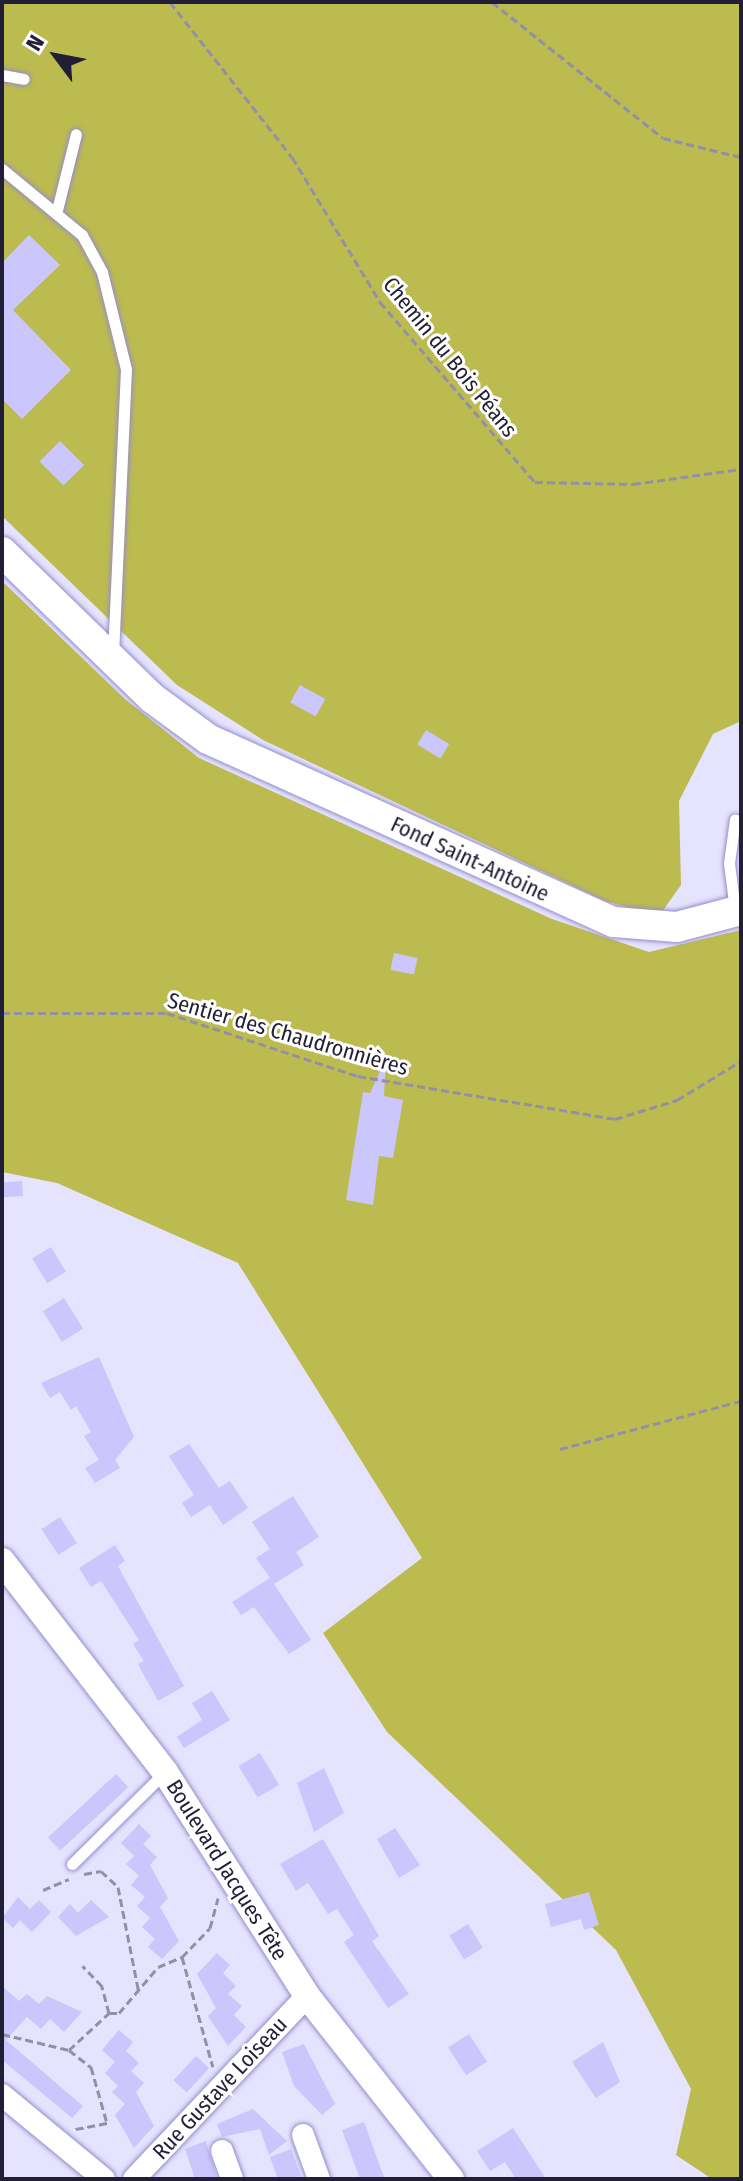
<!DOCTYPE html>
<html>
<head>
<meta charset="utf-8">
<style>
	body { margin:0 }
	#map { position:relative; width:743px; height:2181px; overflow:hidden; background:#e5e3fe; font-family:"Fira Sans Condensed",sans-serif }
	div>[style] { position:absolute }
	.green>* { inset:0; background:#bcbb4f }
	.building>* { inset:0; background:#cbc6fb; transform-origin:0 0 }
	.path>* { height:3px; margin-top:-1.5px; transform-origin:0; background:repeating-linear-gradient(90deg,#9290a9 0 8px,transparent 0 12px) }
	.roads { filter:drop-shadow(0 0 2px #948dcb) drop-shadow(0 0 2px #948dcb) }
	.service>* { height:11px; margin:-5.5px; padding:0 5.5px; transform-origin:5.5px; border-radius:5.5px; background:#fff }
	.minor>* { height:22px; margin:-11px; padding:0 11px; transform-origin:11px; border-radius:11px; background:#fff }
	.tertiary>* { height:26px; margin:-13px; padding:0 13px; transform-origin:13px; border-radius:13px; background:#fff }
	.secondary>* { height:30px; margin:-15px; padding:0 15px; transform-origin:15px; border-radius:15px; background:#fff }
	span { translate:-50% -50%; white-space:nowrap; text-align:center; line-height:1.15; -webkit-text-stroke:6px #fff; paint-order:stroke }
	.street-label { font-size:22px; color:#211e36 }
	.frame { position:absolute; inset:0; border:4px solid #211e36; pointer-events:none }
	.north { position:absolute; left:16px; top:16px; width:80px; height:80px; -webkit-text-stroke:6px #fff; paint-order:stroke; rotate:302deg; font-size:22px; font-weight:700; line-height:32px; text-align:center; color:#211e36 }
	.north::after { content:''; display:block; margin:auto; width:28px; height:36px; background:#211e36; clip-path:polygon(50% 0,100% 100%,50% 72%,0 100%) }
</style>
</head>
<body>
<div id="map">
	<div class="green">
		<div style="clip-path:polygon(2px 2px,741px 2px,741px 721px,713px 734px,679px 801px,681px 885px,659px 916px,605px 901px,263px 740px,177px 685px,2px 516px)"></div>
		<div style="clip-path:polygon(2px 581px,125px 699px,199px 758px,552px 919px,649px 952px,741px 930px,741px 2179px,712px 2179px,676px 2155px,691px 2089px,616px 1950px,387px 1732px,323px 1633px,422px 1558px,238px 1263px,57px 1183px,2px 1172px)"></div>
	</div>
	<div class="building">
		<div style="clip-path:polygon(29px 235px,60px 265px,13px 310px,71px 370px,22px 419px,2px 399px,2px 263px)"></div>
		<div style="left:60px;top:441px;width:34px;height:29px;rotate:45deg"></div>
		<div style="left:300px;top:685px;width:29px;height:20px;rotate:29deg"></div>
		<div style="left:426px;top:730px;width:27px;height:17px;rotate:31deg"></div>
		<div style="left:394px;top:953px;width:24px;height:17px;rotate:12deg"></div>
		<div style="clip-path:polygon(386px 1059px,384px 1096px,403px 1100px,393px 1158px,379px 1156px,373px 1205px,346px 1200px,363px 1092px,370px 1093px)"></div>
		<div style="left:22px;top:1181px;width:15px;height:20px;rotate:86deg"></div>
		<div style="left:51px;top:1247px;width:29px;height:22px;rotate:59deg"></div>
		<div style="left:64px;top:1298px;width:36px;height:25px;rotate:58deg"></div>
		<div style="clip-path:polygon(99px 1357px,134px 1437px,115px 1460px,120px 1468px,95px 1483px,85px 1468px,99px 1460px,84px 1436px,91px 1432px,76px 1406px,71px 1410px,60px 1392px,50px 1398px,41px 1383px)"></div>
		<div style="clip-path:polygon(189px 1444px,219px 1488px,230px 1481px,248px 1508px,223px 1525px,210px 1505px,191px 1517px,182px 1503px,194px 1495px,169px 1456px)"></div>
		<div style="clip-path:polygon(293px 1496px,319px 1537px,296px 1552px,304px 1565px,274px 1584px,311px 1640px,289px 1654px,254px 1607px,241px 1615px,232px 1602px,270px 1578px,256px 1558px,270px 1549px,252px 1522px)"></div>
		<div style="left:60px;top:1517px;width:31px;height:22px;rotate:57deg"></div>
		<div style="clip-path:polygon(115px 1545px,125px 1561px,118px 1566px,184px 1686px,158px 1701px,138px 1664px,144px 1661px,133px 1644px,139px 1640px,101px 1581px,91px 1587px,79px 1568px)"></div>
		<div style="clip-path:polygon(212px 1691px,230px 1720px,184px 1748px,177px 1737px,202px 1720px,192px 1703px)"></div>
		<div style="left:260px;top:1753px;width:37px;height:25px;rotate:59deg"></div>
		<div style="clip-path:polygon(324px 1768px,344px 1813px,314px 1832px,297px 1783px)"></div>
		<div style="left:116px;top:1774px;width:18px;height:93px;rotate:47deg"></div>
		<div style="clip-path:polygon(139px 1824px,151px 1836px,143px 1844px,157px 1857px,150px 1865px,168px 1898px,160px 1907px,179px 1941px,162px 1959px,148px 1947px,155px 1939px,142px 1927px,150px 1918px,137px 1906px,145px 1897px,131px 1885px,139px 1876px,126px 1864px,134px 1856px,121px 1843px)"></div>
		<div style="clip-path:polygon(395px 1828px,420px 1865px,399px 1878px,377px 1839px)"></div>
		<div style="clip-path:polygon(323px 1839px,379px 1936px,372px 1941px,409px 1994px,388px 2008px,344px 1942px,354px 1935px,337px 1909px,328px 1914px,308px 1883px,296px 1891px,280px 1864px)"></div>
		<div style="clip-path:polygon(589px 1892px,599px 1925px,584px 1930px,581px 1919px,551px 1927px,545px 1904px)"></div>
		<div style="clip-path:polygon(18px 1897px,30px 1909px,39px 1900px,51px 1912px,32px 1932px,20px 1920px,13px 1928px,2px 1918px)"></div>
		<div style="clip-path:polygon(91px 1900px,109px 1917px,76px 1936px,58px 1917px,70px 1904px,78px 1913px)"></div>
		<div style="left:468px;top:1924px;width:28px;height:22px;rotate:58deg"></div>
		<div style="clip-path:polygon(217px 1953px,230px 1965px,223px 1973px,236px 1986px,228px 1994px,242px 2006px,234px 2015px,246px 2027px,228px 2046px,208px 2016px,216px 2008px,197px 1974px)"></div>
		<div style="clip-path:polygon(2px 1986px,19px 2001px,27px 1994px,39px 2004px,47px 1996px,82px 2012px,64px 2032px,50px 2019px,41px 2029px,27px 2017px,6px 2040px,83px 2106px,72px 2118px,2px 2060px)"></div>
		<div style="clip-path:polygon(119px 2030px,133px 2042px,126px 2051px,139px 2063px,131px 2071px,144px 2083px,136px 2092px,154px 2126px,134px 2148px,115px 2115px,125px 2104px,112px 2092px,118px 2086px,105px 2073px,115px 2062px,102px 2050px)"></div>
		<div style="left:469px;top:2034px;width:33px;height:25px;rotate:57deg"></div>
		<div style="clip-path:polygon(603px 2042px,620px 2082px,596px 2098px,572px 2062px)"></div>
		<div style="clip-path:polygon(304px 2044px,335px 2104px,322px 2115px,294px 2086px,282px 2052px)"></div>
		<div style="left:196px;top:2056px;width:18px;height:33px;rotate:43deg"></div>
		<div style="clip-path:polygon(253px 2109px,287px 2141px,269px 2155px,260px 2129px,222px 2137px,217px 2124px)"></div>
		<div style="clip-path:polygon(364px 2122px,378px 2161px,385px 2179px,360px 2179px,353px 2160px,342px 2130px)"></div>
		<div style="clip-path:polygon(513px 2128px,546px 2179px,516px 2179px,505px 2162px,490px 2171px,477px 2151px)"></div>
		<div style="clip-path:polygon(206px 2141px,217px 2179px,195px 2179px,185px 2149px)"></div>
		<div style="clip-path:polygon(291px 2149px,302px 2179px,278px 2179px,270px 2157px)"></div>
	</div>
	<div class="path">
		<div style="left:170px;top:2px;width:197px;rotate:51.8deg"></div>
		<div style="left:292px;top:157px;width:170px;rotate:58.7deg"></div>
		<div style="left:380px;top:302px;width:238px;rotate:49.3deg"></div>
		<div style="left:535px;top:482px;width:98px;rotate:1.2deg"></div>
		<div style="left:633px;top:484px;width:109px;rotate:-7.9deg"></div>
		<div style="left:492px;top:2px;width:218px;rotate:38.5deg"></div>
		<div style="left:663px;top:138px;width:80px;rotate:13.7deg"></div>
		<div style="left:2px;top:1013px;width:165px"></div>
		<div style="left:167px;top:1013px;width:201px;rotate:18.3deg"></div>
		<div style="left:358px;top:1076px;width:261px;rotate:9.5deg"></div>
		<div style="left:615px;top:1119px;width:65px;rotate:-17deg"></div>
		<div style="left:677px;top:1100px;width:75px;rotate:-31.4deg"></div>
		<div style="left:560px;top:1449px;width:187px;rotate:-14.9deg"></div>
		<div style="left:84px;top:1874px;width:17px;rotate:-10deg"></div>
		<div style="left:101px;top:1871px;width:23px;rotate:43deg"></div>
		<div style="left:118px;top:1887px;width:108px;rotate:78.8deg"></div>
		<div style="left:43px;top:1890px;width:28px;rotate:-23deg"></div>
		<div style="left:182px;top:1957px;width:40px;rotate:-46deg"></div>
		<div style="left:210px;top:1928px;width:31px;rotate:-75deg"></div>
		<div style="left:109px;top:2013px;width:10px"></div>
		<div style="left:119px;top:2013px;width:60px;rotate:-49.7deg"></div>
		<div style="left:158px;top:1967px;width:26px;rotate:-23deg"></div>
		<div style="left:182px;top:1957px;width:114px;rotate:74.3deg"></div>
		<div style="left:2px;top:2034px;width:69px;rotate:13.4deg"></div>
		<div style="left:69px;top:2050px;width:28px;rotate:38deg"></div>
		<div style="left:91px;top:2067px;width:58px;rotate:74.1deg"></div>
		<div style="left:107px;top:2123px;width:33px;rotate:169deg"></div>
		<div style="left:69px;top:2050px;width:54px;rotate:-42.8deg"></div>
		<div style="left:109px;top:2013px;width:28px;rotate:-105deg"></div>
		<div style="left:102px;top:1986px;width:28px;rotate:-134deg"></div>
	</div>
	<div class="roads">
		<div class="service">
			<div style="left:2px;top:75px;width:22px;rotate:10deg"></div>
			<div style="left:2px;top:169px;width:104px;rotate:39.5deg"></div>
			<div style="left:82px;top:235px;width:42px;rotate:61.6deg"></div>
			<div style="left:102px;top:272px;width:100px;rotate:76.1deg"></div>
			<div style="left:126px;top:369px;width:285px;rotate:92.6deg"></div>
			<div style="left:57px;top:210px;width:78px;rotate:-76deg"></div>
			<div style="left:735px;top:910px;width:47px;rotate:-97.3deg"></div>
			<div style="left:729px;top:863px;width:44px;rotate:-82.2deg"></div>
			<div style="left:72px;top:1864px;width:129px;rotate:-44.7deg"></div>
		</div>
		<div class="minor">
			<div style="left:2px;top:2095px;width:132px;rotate:39.5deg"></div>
			<div style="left:303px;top:2135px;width:47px;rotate:70deg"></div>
			<div style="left:222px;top:2151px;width:30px;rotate:70deg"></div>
			<div style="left:134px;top:2179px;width:252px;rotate:-46.6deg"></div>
		</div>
		<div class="tertiary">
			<div style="left:2px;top:1561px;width:267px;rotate:52.3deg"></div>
			<div style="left:165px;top:1772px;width:265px;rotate:57.6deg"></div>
			<div style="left:307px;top:1996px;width:233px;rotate:51.8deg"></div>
		</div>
		<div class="secondary">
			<div style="left:2px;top:552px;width:209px;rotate:44.2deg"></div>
			<div style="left:152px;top:698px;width:69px;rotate:36.2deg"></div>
			<div style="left:208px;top:739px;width:445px;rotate:24.3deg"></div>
			<div style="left:614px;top:922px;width:63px;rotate:4.5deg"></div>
			<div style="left:677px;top:927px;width:66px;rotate:-14.9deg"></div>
		</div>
	</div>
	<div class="street-label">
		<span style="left:450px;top:357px;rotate:51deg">Chemin du Bois Péans</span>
		<span style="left:470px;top:859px;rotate:25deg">Fond Saint-Antoine</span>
		<span style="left:288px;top:1034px;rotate:16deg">Sentier des Chaudronnières</span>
		<span style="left:227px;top:1870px;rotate:58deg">Boulevard Jacques Tête</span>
		<span style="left:220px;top:2088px;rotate:-47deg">Rue Gustave Loiseau</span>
	</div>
	<div class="frame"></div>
	<div class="north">N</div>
</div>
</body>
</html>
